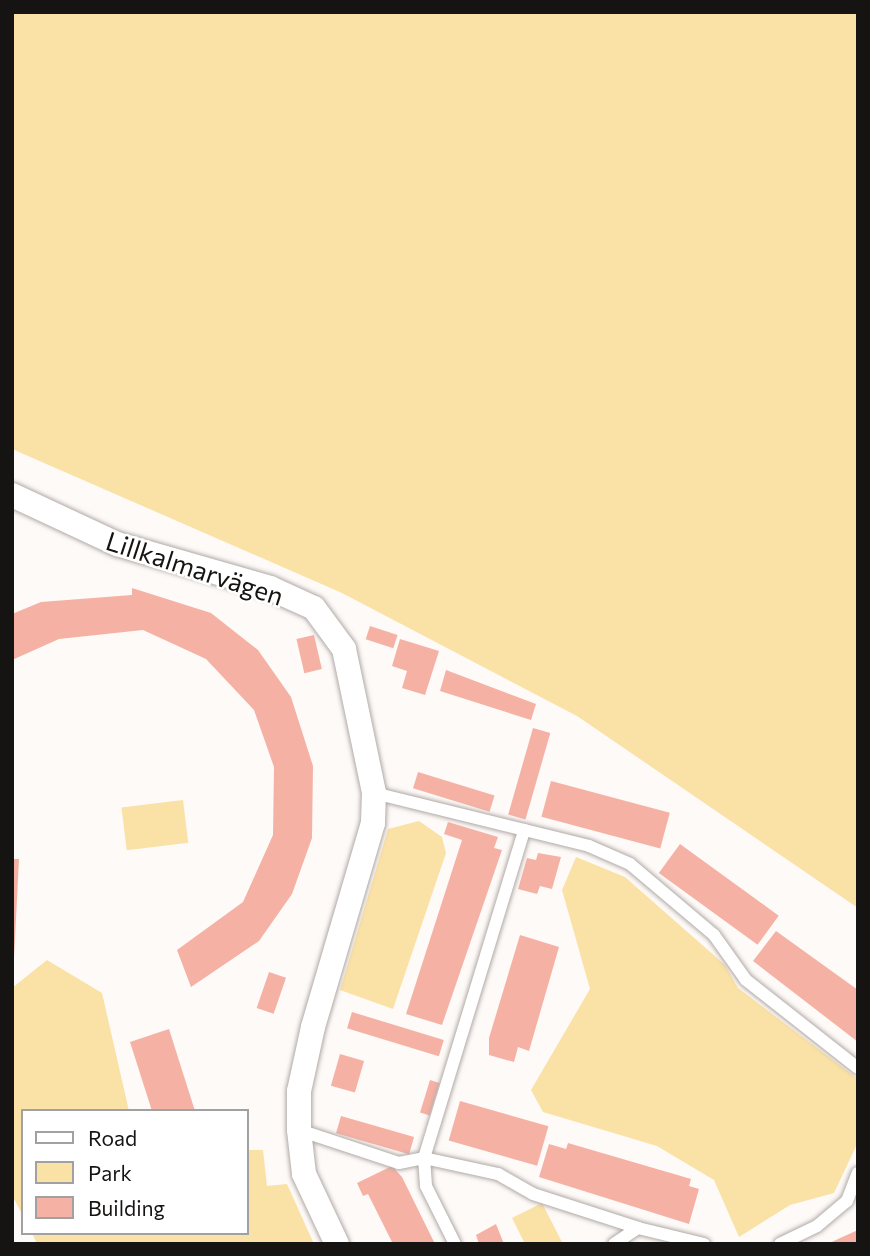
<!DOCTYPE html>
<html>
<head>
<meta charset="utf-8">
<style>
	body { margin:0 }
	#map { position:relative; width:870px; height:1256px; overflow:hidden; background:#fefaf8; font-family:Commissioner,sans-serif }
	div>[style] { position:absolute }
	.green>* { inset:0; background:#fae1a6; transform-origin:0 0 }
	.building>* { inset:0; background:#f5b1a4; transform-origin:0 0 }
	.roads { filter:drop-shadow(0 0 2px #b1aaa6) drop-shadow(0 0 2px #b1aaa6) }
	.lane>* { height:12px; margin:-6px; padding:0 6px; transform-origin:6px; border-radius:6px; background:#fff }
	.street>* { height:24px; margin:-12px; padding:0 12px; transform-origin:12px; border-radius:12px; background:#fff }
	span { translate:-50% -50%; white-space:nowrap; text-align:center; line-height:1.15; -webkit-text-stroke:5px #fff; paint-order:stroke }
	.street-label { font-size:26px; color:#161413 }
	.frame { position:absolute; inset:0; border:14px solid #161413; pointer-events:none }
	.legend { position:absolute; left:21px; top:1109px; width:228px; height:126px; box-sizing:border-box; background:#fff; border:2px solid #a2a1a1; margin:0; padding:9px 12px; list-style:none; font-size:21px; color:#161413 }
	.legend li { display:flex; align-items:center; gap:14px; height:35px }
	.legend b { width:35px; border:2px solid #a2a1a1 }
</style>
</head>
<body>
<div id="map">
	<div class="green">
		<div style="clip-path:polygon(12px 12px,858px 12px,858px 908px,577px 716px,342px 593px,12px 449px)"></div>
		<div style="left:183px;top:800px;width:43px;height:62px;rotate:83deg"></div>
		<div style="clip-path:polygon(419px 821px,442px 837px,446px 853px,393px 1009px,340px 990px,388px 829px)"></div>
		<div style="clip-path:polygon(576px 857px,625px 877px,725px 965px,738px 988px,858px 1079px,858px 1142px,834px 1193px,790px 1205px,739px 1237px,714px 1180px,657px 1146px,543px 1112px,531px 1090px,590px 989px,562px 890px)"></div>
		<div style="clip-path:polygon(47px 960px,102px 993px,129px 1111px,23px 1111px,23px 1216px,12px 1195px,12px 988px)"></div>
		<div style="clip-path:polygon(247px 1150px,263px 1150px,267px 1186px,287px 1184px,314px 1244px,37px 1244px,32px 1233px,247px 1233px)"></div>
		<div style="clip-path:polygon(542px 1203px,563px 1244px,525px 1244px,512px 1218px)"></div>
	</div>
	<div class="building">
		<div style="clip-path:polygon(132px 588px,211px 613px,258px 650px,291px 697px,313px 766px,312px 838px,292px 894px,259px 941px,191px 987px,177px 950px,243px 902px,273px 835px,274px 767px,254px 710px,206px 659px,143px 630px,59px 639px,12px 660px,12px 614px,41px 602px,132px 595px)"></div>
		<div style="left:370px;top:626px;width:29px;height:14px;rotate:18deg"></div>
		<div style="left:314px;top:635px;width:35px;height:18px;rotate:77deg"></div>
		<div style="clip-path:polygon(400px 639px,439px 651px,425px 695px,402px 688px,407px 671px,392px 666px)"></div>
		<div style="clip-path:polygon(446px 670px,536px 704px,531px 720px,440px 691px)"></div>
		<div style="left:533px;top:728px;width:18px;height:90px;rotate:16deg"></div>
		<div style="left:418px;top:772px;width:80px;height:17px;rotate:17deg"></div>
		<div style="left:551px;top:781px;width:123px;height:37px;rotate:15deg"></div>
		<div style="clip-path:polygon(448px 822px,498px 837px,494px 848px,502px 850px,442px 1025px,406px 1014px,462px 840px,444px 834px)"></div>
		<div style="left:680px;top:844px;width:122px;height:36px;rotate:36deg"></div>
		<div style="clip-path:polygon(538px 853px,561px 857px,552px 889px,540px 886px,537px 894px,518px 889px,527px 858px,536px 860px)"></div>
		<div style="clip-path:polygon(12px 859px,19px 859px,14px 958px,12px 958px)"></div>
		<div style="clip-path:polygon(776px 931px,858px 990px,858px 1042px,753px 961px)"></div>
		<div style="clip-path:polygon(520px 935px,559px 947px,529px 1051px,518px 1047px,514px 1062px,489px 1055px,489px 1038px)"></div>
		<div style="left:269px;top:972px;width:18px;height:38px;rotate:19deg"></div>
		<div style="left:352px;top:1012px;width:96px;height:17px;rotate:17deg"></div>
		<div style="clip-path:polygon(169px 1029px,195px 1111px,152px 1111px,130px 1042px)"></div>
		<div style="left:340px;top:1054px;width:25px;height:33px;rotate:16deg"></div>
		<div style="left:430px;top:1080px;width:10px;height:34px;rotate:17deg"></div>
		<div style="left:460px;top:1101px;width:92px;height:41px;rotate:16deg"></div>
		<div style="left:341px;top:1116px;width:76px;height:18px;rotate:16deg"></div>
		<div style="clip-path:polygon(568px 1143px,691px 1179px,689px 1186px,699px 1189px,689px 1224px,539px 1177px,549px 1144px,566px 1149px)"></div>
		<div style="clip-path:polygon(392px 1166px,402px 1177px,435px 1244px,393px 1244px,368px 1194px,363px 1196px,357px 1183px)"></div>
		<div style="clip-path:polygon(496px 1224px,504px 1244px,479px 1244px,476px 1235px)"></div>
		<div style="clip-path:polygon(858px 1230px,858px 1244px,828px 1244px,838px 1239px)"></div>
	</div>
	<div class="roads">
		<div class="lane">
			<div style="left:374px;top:793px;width:221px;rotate:13.8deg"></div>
			<div style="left:589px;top:846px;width:45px;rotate:23.7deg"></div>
			<div style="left:630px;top:864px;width:110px;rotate:40.2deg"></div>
			<div style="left:714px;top:935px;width:55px;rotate:54.6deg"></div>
			<div style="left:746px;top:980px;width:142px;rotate:38.2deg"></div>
			<div style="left:299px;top:1130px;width:105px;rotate:18.3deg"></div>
			<div style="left:399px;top:1163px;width:25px;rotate:-11deg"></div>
			<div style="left:424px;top:1158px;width:76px;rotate:12.2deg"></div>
			<div style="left:498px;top:1174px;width:40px;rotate:29.7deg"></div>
			<div style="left:533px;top:1194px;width:110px;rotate:17.9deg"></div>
			<div style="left:455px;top:1244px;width:65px;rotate:-116.6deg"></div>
			<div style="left:426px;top:1186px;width:28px;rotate:-94deg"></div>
			<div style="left:424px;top:1158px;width:343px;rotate:-73deg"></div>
			<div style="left:614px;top:1244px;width:29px;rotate:-34deg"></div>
			<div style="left:638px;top:1228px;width:68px;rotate:13.6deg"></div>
			<div style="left:780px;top:1244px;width:41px;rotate:-25.9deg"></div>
			<div style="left:817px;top:1226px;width:39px;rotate:-40deg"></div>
			<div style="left:847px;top:1201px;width:30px;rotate:-69deg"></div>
		</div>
		<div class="street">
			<div style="left:12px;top:495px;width:116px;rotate:25deg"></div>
			<div style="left:117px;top:544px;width:159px;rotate:16deg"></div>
			<div style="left:270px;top:588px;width:48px;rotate:24.4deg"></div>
			<div style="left:314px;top:608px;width:51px;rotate:53.8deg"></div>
			<div style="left:344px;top:649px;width:147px;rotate:78.2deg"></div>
			<div style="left:374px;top:793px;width:30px;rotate:92deg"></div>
			<div style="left:373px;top:823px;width:213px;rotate:106.4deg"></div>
			<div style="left:313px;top:1027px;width:66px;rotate:102.3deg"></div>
			<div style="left:299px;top:1091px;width:39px;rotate:90deg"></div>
			<div style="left:299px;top:1130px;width:44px;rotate:83.5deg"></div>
			<div style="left:304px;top:1174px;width:77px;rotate:64.8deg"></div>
		</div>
	</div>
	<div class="street-label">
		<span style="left:195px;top:568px;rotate:18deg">Lillkalmarvägen</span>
	</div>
	<div class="frame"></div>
	<ul class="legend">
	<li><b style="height:9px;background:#fff"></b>Road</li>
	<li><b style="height:19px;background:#fae1a6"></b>Park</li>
	<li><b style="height:19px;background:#f5b1a4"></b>Building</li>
	</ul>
</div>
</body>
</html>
